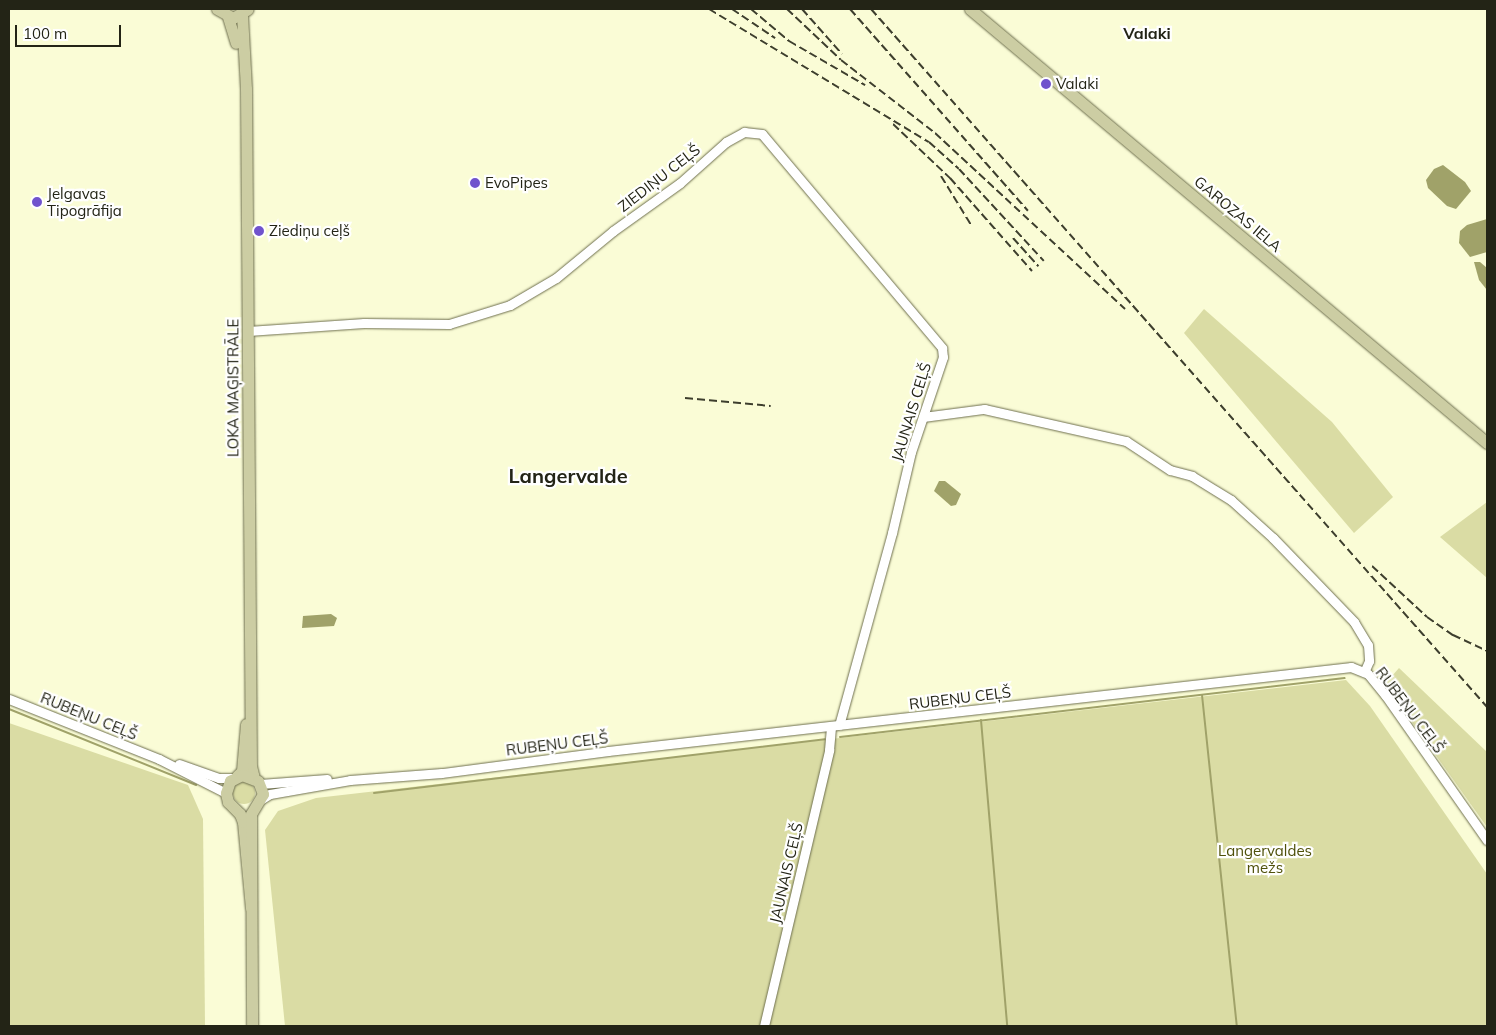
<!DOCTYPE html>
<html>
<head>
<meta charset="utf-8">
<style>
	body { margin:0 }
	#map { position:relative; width:1496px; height:1035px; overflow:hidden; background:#fafcd6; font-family:Mulish,sans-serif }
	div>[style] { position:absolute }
	.green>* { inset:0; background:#dadca4 }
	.round { border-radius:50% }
	.water>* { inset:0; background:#a0a269 }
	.stream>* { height:2px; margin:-1px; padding:0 1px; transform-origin:1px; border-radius:1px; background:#a0a269 }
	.roads { filter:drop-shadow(0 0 1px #6e6f4e) drop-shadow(0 0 1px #6e6f4e) }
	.minor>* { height:9px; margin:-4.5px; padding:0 4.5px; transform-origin:4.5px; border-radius:4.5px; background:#fff }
	.major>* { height:11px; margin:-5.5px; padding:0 5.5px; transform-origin:5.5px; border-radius:5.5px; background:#cccda3 }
	.rail>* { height:2px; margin-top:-1px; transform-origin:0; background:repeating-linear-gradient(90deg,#3d3e2d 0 8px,transparent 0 12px) }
	.dots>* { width:14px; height:14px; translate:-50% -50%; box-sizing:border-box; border:2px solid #fff; border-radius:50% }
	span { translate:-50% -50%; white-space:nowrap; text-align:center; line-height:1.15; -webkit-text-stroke:4.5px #fff; paint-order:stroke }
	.poi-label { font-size:15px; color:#232416 }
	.left { translate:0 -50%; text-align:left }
	.street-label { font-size:15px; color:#232416 }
	.park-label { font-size:15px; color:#4f500a }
	.neighbourhood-label { font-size:16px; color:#232416; font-weight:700 }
	.district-label { font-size:20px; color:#232416; font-weight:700 }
	.frame { position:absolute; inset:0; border:10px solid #232416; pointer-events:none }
	.scale { position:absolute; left:15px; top:25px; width:106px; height:22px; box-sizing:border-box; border:2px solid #232416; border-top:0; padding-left:6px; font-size:15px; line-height:18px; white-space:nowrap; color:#232416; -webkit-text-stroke:4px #fff; paint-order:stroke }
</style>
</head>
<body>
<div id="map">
	<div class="green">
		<div style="clip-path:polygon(1204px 309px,1332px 422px,1393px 497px,1354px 533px,1184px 333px)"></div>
		<div style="clip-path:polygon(1487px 502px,1487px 578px,1440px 537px)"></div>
		<div style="clip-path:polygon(1399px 668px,1487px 752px,1487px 827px,1385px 684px)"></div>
		<div style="clip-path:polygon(1346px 680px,1370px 706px,1487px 874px,1487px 1026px,285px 1026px,265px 830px,278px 811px,316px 798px)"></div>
		<div style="clip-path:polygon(9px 723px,188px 785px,203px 819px,205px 1026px,9px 1026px)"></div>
		<div class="round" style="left:233px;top:782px;width:22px;height:22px"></div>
	</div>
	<div class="water">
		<div style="clip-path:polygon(1443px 165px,1465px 182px,1471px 191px,1456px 209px,1447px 206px,1428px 188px,1426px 180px,1434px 169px)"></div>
		<div style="clip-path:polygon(1487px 219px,1487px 252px,1470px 257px,1459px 243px,1460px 231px,1467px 225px)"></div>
		<div style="clip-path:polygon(1474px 262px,1480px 262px,1487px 268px,1487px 290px,1479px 280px)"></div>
		<div style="clip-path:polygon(939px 481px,945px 481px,961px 494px,956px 505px,951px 506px,934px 491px)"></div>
		<div style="clip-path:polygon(331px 614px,337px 618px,334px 626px,302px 628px,303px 616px)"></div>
	</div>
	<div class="stream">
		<div style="left:1202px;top:695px;width:333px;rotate:84deg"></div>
		<div style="left:9px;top:709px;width:202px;rotate:22.1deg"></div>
		<div style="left:981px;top:720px;width:307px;rotate:85.1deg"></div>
		<div style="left:840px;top:737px;width:508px;rotate:-6.66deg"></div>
		<div style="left:374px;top:793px;width:454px;rotate:-6.8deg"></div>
	</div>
	<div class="roads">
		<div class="minor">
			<div style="left:248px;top:331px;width:116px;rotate:-3.9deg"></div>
			<div style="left:364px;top:323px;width:85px;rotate:0.7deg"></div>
			<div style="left:449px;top:324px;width:64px;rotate:-17.3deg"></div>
			<div style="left:510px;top:305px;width:53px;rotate:-30.4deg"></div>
			<div style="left:556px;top:278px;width:74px;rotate:-39.5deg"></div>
			<div style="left:613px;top:231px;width:82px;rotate:-35.6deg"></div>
			<div style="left:680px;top:183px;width:62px;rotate:-41.7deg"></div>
			<div style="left:726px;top:142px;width:21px;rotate:-29deg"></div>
			<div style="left:744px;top:132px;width:18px;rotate:6deg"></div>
			<div style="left:762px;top:134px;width:280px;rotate:49.9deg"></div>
			<div style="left:942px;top:348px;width:9px;rotate:84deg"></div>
			<div style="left:943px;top:357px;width:100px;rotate:108.6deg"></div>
			<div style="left:911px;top:452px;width:83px;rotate:103.2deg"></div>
			<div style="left:892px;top:533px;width:199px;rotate:105.4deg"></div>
			<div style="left:923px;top:417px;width:62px;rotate:-7.5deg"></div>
			<div style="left:984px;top:409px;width:146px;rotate:12.7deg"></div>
			<div style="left:1126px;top:441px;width:53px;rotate:33.4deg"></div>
			<div style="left:1170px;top:470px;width:23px;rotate:15deg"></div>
			<div style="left:1192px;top:476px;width:46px;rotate:31.6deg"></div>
			<div style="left:1231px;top:500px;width:57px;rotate:42.1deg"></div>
			<div style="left:1273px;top:538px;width:117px;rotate:46deg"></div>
			<div style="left:1354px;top:622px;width:27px;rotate:59deg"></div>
			<div style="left:1368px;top:645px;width:16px;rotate:86deg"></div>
			<div style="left:1369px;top:661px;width:12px;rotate:114deg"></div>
			<div style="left:9px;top:699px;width:162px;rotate:21.8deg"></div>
			<div style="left:159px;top:759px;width:75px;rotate:26.9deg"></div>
			<div style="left:179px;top:764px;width:42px;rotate:19.3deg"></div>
			<div style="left:219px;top:778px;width:15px"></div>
			<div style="left:260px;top:784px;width:67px;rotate:-4.3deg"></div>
			<div style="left:262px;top:799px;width:9px;rotate:-32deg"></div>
			<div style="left:270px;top:794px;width:81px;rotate:-9.9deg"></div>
			<div style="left:350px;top:780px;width:92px;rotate:-4.4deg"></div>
			<div style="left:442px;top:773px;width:167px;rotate:-7.5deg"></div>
			<div style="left:608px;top:751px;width:748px;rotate:-6.45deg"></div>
			<div style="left:1351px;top:667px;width:18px;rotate:22deg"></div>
			<div style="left:1368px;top:674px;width:28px;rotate:51deg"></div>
			<div style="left:1386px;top:696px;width:176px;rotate:55deg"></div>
			<div style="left:764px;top:1026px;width:284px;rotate:-76.7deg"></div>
			<div style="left:829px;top:750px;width:24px;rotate:-85deg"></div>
		</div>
		<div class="major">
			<div style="left:217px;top:9px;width:18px;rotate:29deg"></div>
			<div style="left:233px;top:18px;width:17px;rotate:-31deg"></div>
			<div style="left:970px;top:9px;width:675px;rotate:40.01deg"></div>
			<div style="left:242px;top:15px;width:74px;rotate:86.9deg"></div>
			<div style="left:246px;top:89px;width:677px;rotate:89.58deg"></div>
			<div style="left:251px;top:766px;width:12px;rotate:76deg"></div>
			<div style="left:228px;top:17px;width:27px;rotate:73deg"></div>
			<div style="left:237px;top:776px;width:7px;rotate:-45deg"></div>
			<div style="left:242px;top:771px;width:47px;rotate:-85.1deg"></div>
			<div style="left:251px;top:908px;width:86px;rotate:-95.3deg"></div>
			<div style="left:243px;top:822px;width:9px;rotate:-111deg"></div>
			<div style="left:240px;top:814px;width:17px;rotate:-135deg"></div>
			<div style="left:228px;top:802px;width:9px;rotate:-103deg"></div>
			<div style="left:226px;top:793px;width:13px;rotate:-72deg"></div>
			<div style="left:230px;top:781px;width:13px;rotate:-27deg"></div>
			<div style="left:242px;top:775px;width:17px;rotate:21deg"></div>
			<div style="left:258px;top:781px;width:14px;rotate:69deg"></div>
			<div style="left:263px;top:794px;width:23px;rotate:121deg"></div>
			<div style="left:251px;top:814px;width:212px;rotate:89.7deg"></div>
		</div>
	</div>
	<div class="rail">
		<div style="left:709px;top:9px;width:257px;rotate:31.2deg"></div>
		<div style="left:929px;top:142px;width:40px;rotate:42deg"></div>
		<div style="left:959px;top:169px;width:125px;rotate:47.3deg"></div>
		<div style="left:732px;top:9px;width:52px;rotate:34deg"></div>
		<div style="left:751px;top:9px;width:50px;rotate:40.1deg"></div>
		<div style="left:789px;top:41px;width:88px;rotate:30.1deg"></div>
		<div style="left:787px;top:9px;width:74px;rotate:43.4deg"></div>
		<div style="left:841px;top:60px;width:119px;rotate:37.8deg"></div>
		<div style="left:935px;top:133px;width:259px;rotate:42.8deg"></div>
		<div style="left:802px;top:9px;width:60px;rotate:48.4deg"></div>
		<div style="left:850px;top:9px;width:269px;rotate:48.6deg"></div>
		<div style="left:871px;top:9px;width:931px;rotate:48.57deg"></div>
		<div style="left:893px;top:124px;width:79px;rotate:43.5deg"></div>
		<div style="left:950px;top:178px;width:124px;rotate:48.6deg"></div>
		<div style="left:941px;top:176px;width:57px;rotate:58.5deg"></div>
		<div style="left:1013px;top:238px;width:38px;rotate:48deg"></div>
		<div style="left:685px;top:398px;width:86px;rotate:5.3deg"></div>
		<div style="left:1372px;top:566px;width:75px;rotate:42.8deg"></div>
		<div style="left:1427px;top:617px;width:32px;rotate:35deg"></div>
		<div style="left:1453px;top:635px;width:38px;rotate:25deg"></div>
	</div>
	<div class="dots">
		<div style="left:1046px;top:84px;background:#7053cd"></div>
		<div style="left:475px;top:183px;background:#7053cd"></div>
		<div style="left:37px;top:202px;background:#7053cd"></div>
		<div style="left:259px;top:231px;background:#7053cd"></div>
	</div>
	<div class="poi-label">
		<span class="left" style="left:1056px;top:84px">Valaki</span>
		<span class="left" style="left:485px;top:183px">EvoPipes</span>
		<span class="left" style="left:47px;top:202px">Jelgavas<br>Tipogrāfija</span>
		<span class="left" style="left:269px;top:231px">Ziediņu ceļš</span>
	</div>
	<div class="street-label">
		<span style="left:659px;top:178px;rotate:-38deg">ZIEDIŅU CEĻŠ</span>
		<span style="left:1238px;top:214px;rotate:40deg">GAROZAS IELA</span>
		<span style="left:233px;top:388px;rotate:-90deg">LOKA MAĢISTRĀLE</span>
		<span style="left:911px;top:412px;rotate:-73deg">JAUNAIS CEĻŠ</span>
		<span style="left:960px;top:698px;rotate:-7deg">RUBEŅU CEĻŠ</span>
		<span style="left:1410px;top:710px;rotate:53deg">RUBEŅU CEĻŠ</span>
		<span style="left:89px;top:716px;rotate:22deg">RUBEŅU CEĻŠ</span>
		<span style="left:557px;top:744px;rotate:-7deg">RUBEŅU CEĻŠ</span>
		<span style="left:786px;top:873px;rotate:-77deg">JAUNAIS CEĻŠ</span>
	</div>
	<div class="park-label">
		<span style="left:1265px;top:859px">Langervaldes<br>mežs</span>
	</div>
	<div class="neighbourhood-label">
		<span style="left:1147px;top:33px">Valaki</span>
	</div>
	<div class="district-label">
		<span style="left:568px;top:475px">Langervalde</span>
	</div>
	<div class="frame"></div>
	<div class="scale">100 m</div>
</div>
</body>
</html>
